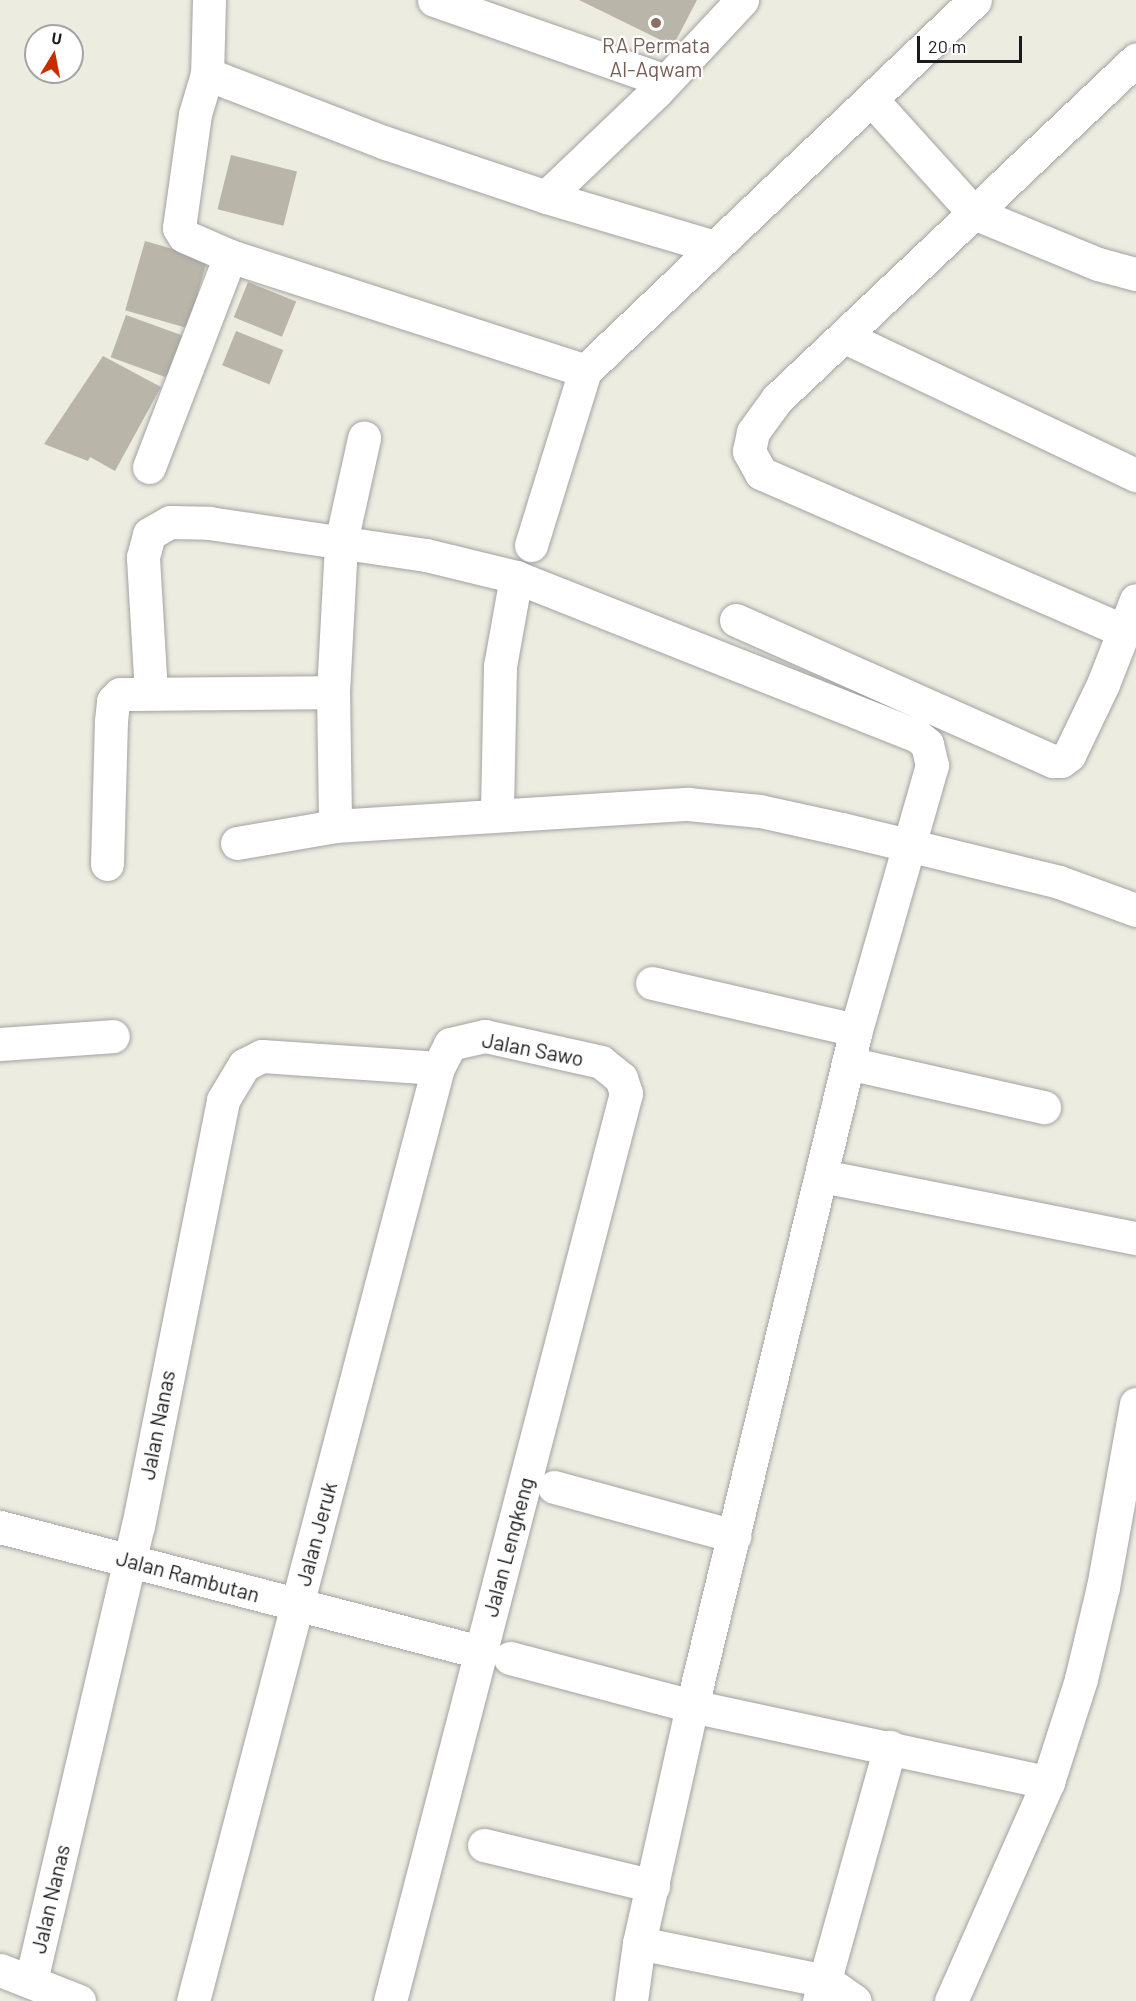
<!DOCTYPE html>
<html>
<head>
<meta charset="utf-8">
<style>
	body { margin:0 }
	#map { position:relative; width:1136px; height:2001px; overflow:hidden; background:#edece0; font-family:Barlow,sans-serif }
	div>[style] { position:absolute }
	.building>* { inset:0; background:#bab5a9; transform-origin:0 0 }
	.roads { filter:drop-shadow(0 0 2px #a2a2a2) drop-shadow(0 0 2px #a2a2a2) }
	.minor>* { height:33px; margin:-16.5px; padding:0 16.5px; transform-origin:16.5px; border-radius:16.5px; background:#fff }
	.dots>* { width:16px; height:16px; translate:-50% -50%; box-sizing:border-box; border:3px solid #fff; border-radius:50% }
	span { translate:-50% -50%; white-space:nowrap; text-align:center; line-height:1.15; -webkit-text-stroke:4.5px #fff; paint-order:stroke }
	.education-label { font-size:21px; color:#785e54 }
	.street-label { font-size:21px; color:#1b1b1b }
	.north { position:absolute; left:24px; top:24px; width:60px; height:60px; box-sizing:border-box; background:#fff; border:2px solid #a4a4a4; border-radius:50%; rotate:10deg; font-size:16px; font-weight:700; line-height:24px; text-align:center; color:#1b1b1b }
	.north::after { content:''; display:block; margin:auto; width:21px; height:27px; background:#c72d00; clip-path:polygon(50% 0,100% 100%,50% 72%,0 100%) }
	.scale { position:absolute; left:917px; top:36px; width:105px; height:27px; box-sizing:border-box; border:3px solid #1b1b1b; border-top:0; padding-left:8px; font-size:18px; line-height:21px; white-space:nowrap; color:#1b1b1b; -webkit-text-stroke:4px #fff; paint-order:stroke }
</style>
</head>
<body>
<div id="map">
	<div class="building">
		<div style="clip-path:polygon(579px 0,697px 0,673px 46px)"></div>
		<div style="left:231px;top:155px;width:68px;height:56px;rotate:14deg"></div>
		<div style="left:145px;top:241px;width:65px;height:72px;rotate:16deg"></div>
		<div style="left:248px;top:282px;width:52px;height:38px;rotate:22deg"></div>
		<div style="left:126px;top:315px;width:63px;height:45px;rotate:20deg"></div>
		<div style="left:236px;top:331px;width:51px;height:37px;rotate:22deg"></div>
		<div style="clip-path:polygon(103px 356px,161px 387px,115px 471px,90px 457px,88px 461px,44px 444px)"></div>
	</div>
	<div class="roads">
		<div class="minor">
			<div style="left:209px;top:0;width:74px;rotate:91.5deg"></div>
			<div style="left:207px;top:74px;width:42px;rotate:106.7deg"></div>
			<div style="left:195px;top:114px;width:115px;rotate:98deg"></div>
			<div style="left:179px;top:228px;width:9px;rotate:58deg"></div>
			<div style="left:184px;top:236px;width:50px;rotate:23.5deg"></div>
			<div style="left:230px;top:256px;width:373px;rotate:17.9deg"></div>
			<div style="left:434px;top:0;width:245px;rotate:19.3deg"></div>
			<div style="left:207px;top:74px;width:192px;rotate:21.1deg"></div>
			<div style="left:386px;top:143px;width:169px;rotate:18.6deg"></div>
			<div style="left:546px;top:197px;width:176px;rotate:16.5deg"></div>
			<div style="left:871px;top:99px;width:154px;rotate:47.9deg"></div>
			<div style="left:974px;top:213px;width:134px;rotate:22.4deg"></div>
			<div style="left:1098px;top:264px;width:39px;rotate:15deg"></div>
			<div style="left:546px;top:197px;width:152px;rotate:-43.7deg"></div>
			<div style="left:656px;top:92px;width:126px;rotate:-46.9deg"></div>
			<div style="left:847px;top:338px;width:320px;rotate:25.4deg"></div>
			<div style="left:149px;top:467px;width:226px;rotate:-69deg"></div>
			<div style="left:531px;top:545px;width:182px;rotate:-72.8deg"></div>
			<div style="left:585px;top:371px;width:538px;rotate:-43.57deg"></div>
			<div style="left:516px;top:577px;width:430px;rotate:21.6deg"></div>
			<div style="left:916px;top:735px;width:14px;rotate:39deg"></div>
			<div style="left:927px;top:744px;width:22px;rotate:77deg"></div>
			<div style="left:932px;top:765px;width:276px;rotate:106deg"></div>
			<div style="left:856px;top:1030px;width:696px;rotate:103.64deg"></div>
			<div style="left:692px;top:1706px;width:243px;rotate:102.6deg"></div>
			<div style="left:639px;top:1943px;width:59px;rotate:97.9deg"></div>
			<div style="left:736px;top:620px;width:347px;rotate:24deg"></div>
			<div style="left:1053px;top:761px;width:8px"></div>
			<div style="left:1061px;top:761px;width:10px;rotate:-37deg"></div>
			<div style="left:1069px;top:755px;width:79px;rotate:-64.4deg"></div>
			<div style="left:1103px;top:684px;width:90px;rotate:-68.6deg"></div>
			<div style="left:1124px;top:631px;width:396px;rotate:-156.5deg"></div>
			<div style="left:761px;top:473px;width:25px;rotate:-119deg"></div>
			<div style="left:749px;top:451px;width:19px;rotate:-78deg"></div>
			<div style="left:753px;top:432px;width:41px;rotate:-54deg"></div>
			<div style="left:777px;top:399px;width:494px;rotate:-43.4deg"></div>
			<div style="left:333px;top:692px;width:150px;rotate:-86.9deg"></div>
			<div style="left:341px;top:542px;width:107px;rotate:-77.5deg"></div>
			<div style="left:151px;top:693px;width:136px;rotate:-93.4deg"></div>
			<div style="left:143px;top:557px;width:24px;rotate:-75deg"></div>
			<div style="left:149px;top:534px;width:24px;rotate:-30deg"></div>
			<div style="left:170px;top:522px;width:39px;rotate:1deg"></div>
			<div style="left:209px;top:523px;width:219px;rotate:8.4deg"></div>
			<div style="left:426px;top:555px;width:93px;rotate:13.7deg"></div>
			<div style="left:516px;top:577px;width:90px;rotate:100.2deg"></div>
			<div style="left:500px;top:666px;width:149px;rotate:91.2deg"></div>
			<div style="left:237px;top:843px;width:99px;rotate:-9.8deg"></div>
			<div style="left:335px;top:826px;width:354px;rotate:-3.6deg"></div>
			<div style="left:688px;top:804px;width:72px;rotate:5.6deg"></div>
			<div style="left:760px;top:811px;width:84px;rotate:12.4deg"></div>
			<div style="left:842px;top:829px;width:223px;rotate:13.7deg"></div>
			<div style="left:1059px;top:882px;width:82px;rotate:20deg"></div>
			<div style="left:107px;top:864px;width:143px;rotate:-88.4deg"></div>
			<div style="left:111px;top:721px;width:20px;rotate:-84deg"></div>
			<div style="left:113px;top:701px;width:10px;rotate:-45deg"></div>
			<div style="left:120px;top:694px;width:213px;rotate:-0.5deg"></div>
			<div style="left:333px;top:692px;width:134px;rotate:89.1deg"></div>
			<div style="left:652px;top:983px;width:209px;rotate:13deg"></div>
			<div style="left:0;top:1044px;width:113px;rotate:-4deg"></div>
			<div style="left:848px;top:1063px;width:201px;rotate:12.7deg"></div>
			<div style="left:822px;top:1176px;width:320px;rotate:11.2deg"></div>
			<div style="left:554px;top:1487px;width:187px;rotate:15.2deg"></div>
			<div style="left:0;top:1527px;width:497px;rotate:14.6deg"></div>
			<div style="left:510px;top:1658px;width:188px;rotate:14.8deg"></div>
			<div style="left:692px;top:1706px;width:364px;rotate:12.1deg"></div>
			<div style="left:484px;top:1845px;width:174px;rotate:13.6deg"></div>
			<div style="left:639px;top:1943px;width:191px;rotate:11.5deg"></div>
			<div style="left:826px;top:1981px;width:35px;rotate:35deg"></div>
			<div style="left:0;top:1970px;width:85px;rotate:21.4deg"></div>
			<div style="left:31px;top:1981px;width:467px;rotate:-76.8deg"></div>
			<div style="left:138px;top:1526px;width:434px;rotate:-78.7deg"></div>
			<div style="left:223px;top:1100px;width:41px;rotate:-59deg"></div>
			<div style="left:244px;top:1065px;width:20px;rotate:-27deg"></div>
			<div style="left:262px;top:1056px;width:176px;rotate:3.9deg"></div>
			<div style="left:193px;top:2001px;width:965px;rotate:-75.29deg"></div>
			<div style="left:438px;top:1068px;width:27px;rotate:-63deg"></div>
			<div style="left:450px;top:1044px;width:36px;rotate:-13deg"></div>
			<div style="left:485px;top:1036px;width:119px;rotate:12.6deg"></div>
			<div style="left:601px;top:1062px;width:26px;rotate:39deg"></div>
			<div style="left:621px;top:1078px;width:16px;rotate:72deg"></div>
			<div style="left:626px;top:1093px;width:938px;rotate:104.57deg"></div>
			<div style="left:819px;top:2001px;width:264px;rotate:-74.4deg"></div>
			<div style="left:951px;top:2001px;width:240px;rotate:-66.1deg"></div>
			<div style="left:1048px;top:1782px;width:108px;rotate:-72.2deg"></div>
			<div style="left:1081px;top:1679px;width:95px;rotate:-76.6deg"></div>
			<div style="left:1103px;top:1587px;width:186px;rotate:-79.8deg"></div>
		</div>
	</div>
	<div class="dots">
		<div style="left:656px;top:23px;background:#8d6e63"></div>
	</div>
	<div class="education-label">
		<span style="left:656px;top:57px">RA Permata<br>Al-Aqwam</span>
	</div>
	<div class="street-label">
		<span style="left:533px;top:1049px;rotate:11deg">Jalan Sawo</span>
		<span style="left:157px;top:1425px;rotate:-79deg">Jalan Nanas</span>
		<span style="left:316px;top:1534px;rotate:-75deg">Jalan Jeruk</span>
		<span style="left:508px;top:1547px;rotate:-75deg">Jalan Lengkeng</span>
		<span style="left:188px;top:1576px;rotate:15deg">Jalan Rambutan</span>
		<span style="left:50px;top:1899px;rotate:-77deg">Jalan Nanas</span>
	</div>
	<div class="north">U</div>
	<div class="scale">20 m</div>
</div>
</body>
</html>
